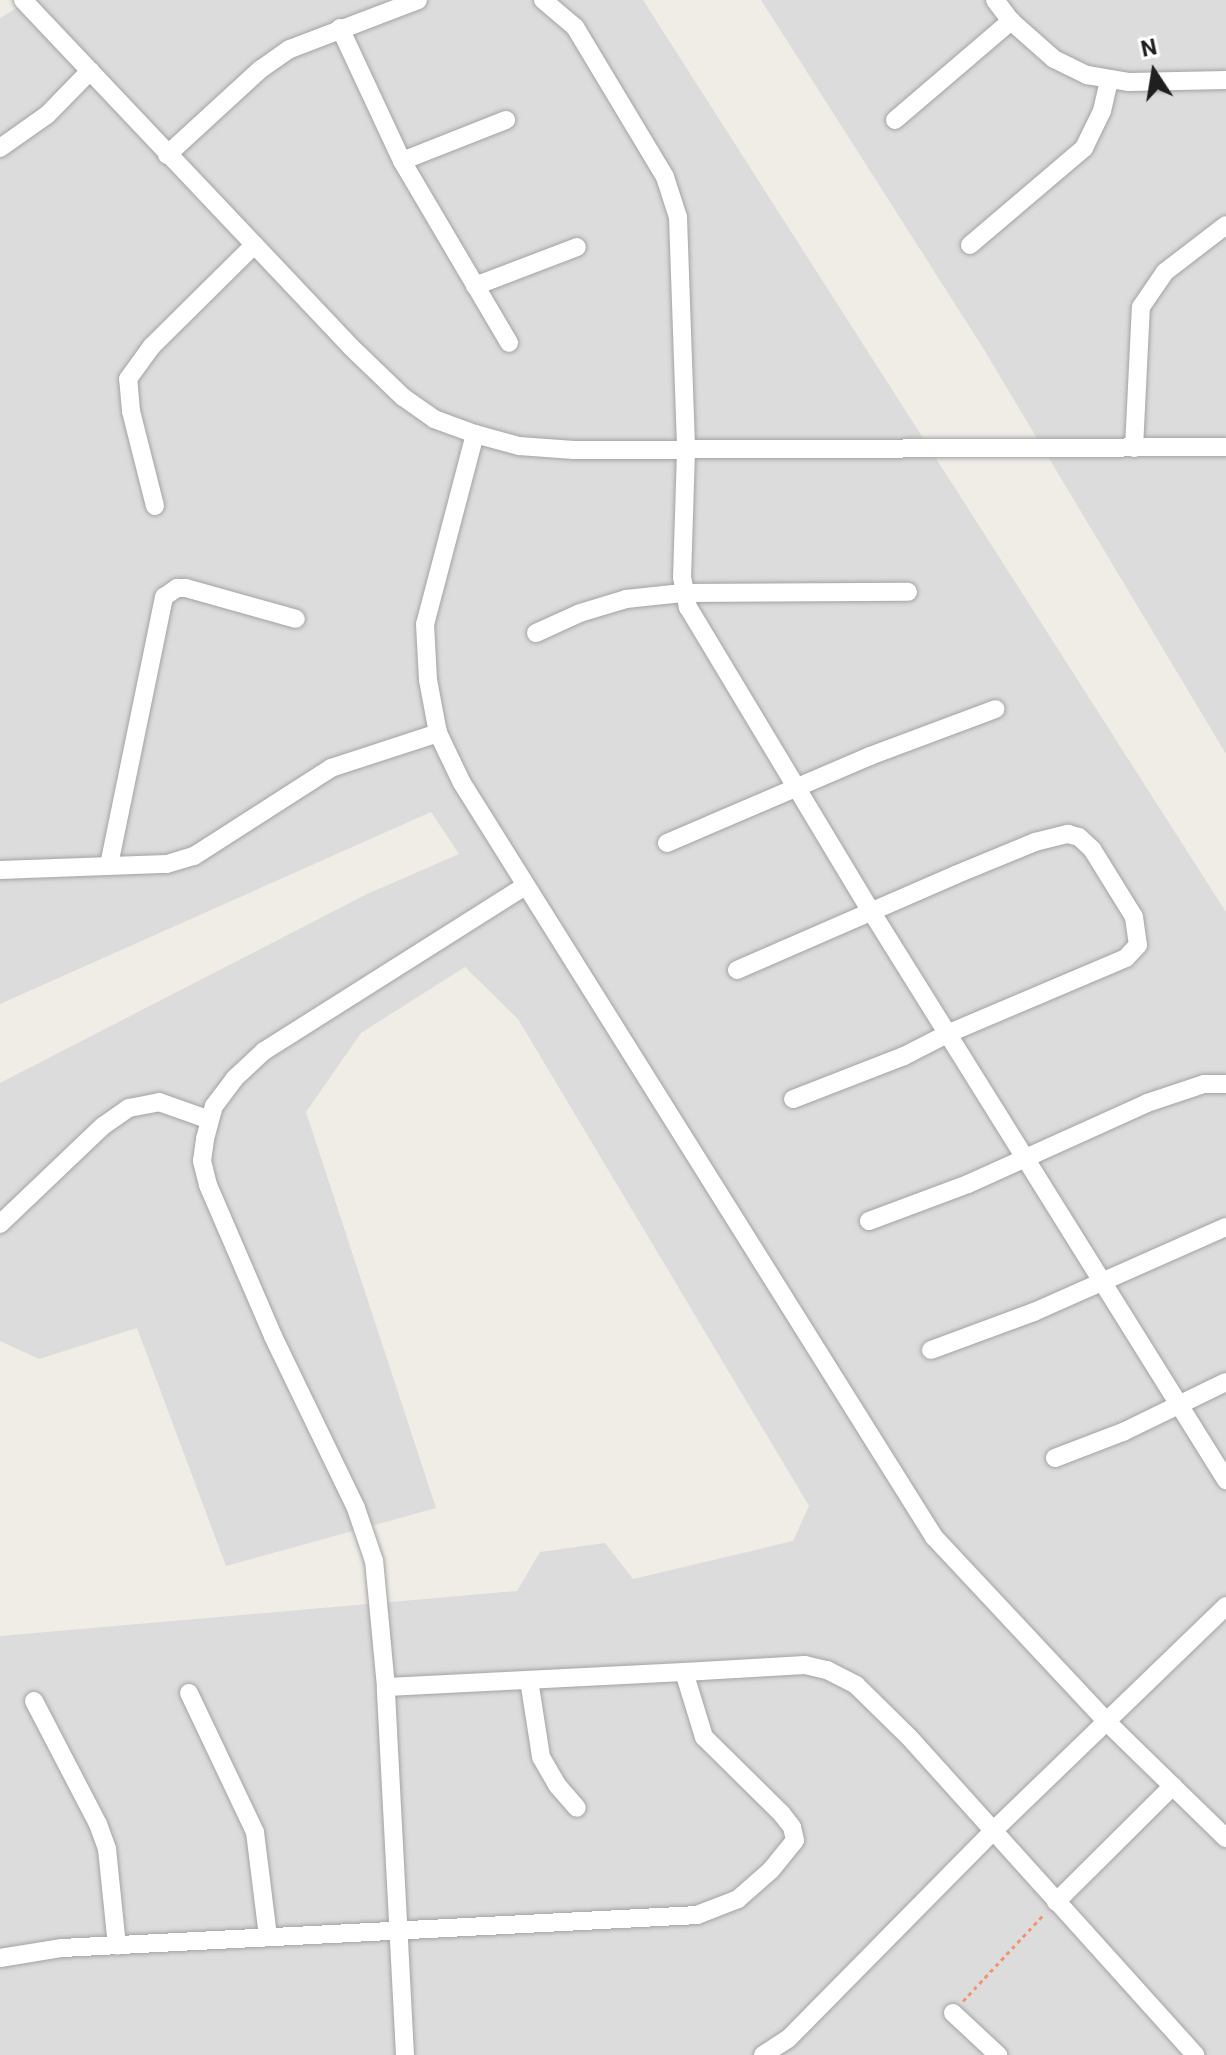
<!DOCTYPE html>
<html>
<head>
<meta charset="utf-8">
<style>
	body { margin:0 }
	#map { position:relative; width:1226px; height:2055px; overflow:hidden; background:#efede6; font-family:Roboto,sans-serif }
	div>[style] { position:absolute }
	.residential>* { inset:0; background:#dddcdc }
	.path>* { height:3px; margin-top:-1.5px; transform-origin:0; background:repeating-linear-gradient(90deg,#f39372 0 4px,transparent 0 8px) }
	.roads { filter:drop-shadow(0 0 2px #a3a3a3) drop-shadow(0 0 2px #a3a3a3) }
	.minor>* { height:18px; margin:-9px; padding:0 9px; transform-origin:9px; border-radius:9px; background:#fff }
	span { translate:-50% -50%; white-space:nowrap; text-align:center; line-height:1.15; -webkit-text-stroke:8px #fff; paint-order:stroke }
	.north { position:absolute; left:1114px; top:32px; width:80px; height:80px; -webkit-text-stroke:6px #fff; paint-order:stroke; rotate:348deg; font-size:22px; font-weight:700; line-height:32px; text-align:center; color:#1f1f1f }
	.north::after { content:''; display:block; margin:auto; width:28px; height:36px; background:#1f1f1f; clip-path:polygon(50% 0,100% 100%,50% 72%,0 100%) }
</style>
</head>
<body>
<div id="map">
	<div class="residential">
		<div style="clip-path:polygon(30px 0,643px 0,1226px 912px,1226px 2055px,0 2055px,0 1636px,517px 1591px,540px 1552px,605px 1543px,633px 1579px,793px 1541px,809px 1506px,518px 1019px,465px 967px,361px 1033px,306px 1112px,436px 1508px,226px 1566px,137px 1328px,39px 1359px,0 1341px,0 1083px,367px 894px,459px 854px,431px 812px,0 1004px,0 18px)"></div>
		<div style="clip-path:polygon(761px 0,1226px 0,1226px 754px,983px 348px)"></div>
	</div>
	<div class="path">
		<div style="left:963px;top:2001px;width:120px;rotate:-47deg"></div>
	</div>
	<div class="roads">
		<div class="minor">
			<div style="left:23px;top:0;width:477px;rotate:46.6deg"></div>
			<div style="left:351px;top:347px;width:72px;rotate:43.9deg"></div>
			<div style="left:403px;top:397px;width:38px;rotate:35deg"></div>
			<div style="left:434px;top:419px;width:44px;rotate:20.1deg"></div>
			<div style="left:475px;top:434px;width:46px;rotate:15.3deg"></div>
			<div style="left:519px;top:446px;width:55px;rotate:4.2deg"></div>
			<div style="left:574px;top:450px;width:652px;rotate:-0.26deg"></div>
			<div style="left:543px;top:0;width:42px;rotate:40.2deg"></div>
			<div style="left:575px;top:27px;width:175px;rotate:59deg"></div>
			<div style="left:665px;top:177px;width:42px;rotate:72deg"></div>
			<div style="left:678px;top:217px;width:234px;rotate:88deg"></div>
			<div style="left:686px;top:451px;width:126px;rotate:91.8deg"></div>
			<div style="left:682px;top:577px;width:31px;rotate:79deg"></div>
			<div style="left:688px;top:607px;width:355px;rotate:59deg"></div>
			<div style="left:871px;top:911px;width:671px;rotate:58.04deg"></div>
			<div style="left:995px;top:0;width:26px;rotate:53deg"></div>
			<div style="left:1011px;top:21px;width:57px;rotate:41.5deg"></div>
			<div style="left:1054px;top:59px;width:37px;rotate:26deg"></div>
			<div style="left:1087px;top:75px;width:43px;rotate:9.5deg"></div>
			<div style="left:1129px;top:82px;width:97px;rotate:-1.2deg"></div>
			<div style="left:340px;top:28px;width:147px;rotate:65deg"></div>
			<div style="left:402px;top:161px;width:211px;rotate:59.5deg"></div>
			<div style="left:895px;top:120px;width:153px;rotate:-40.5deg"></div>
			<div style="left:0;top:148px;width:57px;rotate:-35.1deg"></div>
			<div style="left:47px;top:115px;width:62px;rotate:-45.7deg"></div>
			<div style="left:167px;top:155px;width:127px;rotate:-42.5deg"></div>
			<div style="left:261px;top:69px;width:35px;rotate:-35deg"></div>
			<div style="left:290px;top:49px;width:137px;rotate:-20.9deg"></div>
			<div style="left:402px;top:161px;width:112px;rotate:-21.5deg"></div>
			<div style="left:970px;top:245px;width:150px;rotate:-40.4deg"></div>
			<div style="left:1084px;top:148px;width:41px;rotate:-64.1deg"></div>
			<div style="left:1102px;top:111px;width:32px;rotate:-77deg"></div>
			<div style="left:475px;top:286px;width:109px;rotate:-20.9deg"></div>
			<div style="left:475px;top:434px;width:196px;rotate:104.7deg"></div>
			<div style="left:425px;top:624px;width:56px;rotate:86.9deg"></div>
			<div style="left:428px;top:680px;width:54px;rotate:79.3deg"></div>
			<div style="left:438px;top:733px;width:55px;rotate:64.4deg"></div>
			<div style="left:462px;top:783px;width:890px;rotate:57.95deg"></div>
			<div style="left:934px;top:1537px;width:255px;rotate:46.9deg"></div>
			<div style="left:1108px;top:1723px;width:165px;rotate:44.3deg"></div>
			<div style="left:1134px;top:448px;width:141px;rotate:-87.2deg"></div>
			<div style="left:1141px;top:307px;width:42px;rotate:-55.6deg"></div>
			<div style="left:1165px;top:272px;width:77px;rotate:-37.6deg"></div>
			<div style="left:155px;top:506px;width:98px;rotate:-104.2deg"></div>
			<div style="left:131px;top:411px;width:32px;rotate:-95deg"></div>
			<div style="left:128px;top:379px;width:41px;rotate:-54deg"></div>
			<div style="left:152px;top:346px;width:144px;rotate:-44.7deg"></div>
			<div style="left:536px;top:633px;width:48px;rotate:-24.4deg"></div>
			<div style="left:580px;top:613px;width:48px;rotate:-16.9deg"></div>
			<div style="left:626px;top:599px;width:57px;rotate:-6deg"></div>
			<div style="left:683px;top:593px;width:225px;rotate:-0.3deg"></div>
			<div style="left:667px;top:843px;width:221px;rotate:-23.2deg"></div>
			<div style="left:870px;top:756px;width:134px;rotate:-20.5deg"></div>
			<div style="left:109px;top:865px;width:274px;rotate:-78.4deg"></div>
			<div style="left:164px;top:597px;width:16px;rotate:-35deg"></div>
			<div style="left:177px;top:588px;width:9px"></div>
			<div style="left:186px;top:588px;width:114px;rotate:15.7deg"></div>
			<div style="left:0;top:870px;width:167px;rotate:-2.1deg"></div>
			<div style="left:167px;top:864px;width:28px;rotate:-17deg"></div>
			<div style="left:194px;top:856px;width:163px;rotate:-32.7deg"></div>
			<div style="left:331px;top:768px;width:113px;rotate:-18.1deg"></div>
			<div style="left:737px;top:970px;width:238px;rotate:-23.5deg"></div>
			<div style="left:955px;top:875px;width:87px;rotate:-22.4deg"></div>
			<div style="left:1035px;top:842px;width:34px;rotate:-14deg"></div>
			<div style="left:1068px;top:834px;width:11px;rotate:15deg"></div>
			<div style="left:1079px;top:837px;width:18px;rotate:43deg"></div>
			<div style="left:1092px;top:849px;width:80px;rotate:58.3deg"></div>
			<div style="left:1134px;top:917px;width:28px;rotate:82deg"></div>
			<div style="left:1138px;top:945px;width:18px;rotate:133deg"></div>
			<div style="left:1126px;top:958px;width:192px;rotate:157deg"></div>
			<div style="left:949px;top:1033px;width:51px;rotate:152.9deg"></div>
			<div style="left:904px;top:1056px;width:119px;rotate:158.8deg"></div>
			<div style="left:869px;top:1221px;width:106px;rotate:-20.5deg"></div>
			<div style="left:968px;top:1184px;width:196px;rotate:-24.3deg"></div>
			<div style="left:1147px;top:1103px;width:60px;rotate:-18.4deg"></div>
			<div style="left:1204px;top:1084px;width:22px"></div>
			<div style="left:0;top:1224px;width:142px;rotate:-43.6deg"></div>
			<div style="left:103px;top:1126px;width:32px;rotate:-35deg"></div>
			<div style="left:129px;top:1108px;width:31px;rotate:-11deg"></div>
			<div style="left:159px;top:1102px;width:51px;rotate:19.5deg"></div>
			<div style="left:931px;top:1350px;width:110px;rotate:-20.3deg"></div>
			<div style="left:1034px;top:1312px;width:210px;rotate:-23.9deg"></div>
			<div style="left:1055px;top:1458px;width:73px;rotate:-20.9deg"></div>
			<div style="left:1123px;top:1432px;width:114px;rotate:-25.9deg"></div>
			<div style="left:684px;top:1672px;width:121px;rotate:-3.3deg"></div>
			<div style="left:805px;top:1665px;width:23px;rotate:13deg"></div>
			<div style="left:827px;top:1670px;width:33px;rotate:27deg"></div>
			<div style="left:856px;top:1685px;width:74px;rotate:44.5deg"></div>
			<div style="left:909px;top:1737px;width:428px;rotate:48deg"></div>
			<div style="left:529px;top:1680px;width:78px;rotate:81.1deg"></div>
			<div style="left:541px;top:1757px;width:32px;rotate:60deg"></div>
			<div style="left:557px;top:1785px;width:30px;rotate:49deg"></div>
			<div style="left:189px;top:1693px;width:154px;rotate:64.6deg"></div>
			<div style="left:255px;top:1832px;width:105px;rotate:82.9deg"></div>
			<div style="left:34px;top:1701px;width:139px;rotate:62.5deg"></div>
			<div style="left:98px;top:1824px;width:27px;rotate:70deg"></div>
			<div style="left:107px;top:1849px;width:97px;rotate:84.1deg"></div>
			<div style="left:1056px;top:1902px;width:165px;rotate:-44.8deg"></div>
			<div style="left:0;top:1958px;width:63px;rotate:-9.2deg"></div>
			<div style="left:62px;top:1948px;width:636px;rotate:-2.97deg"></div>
			<div style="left:697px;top:1915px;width:44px;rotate:-21.3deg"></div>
			<div style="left:738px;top:1899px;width:44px;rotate:-41.3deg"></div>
			<div style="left:771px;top:1870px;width:38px;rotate:-51deg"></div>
			<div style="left:795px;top:1840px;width:13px;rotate:-103deg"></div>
			<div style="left:792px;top:1827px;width:16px;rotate:-128deg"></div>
			<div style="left:782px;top:1814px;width:110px;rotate:-135.4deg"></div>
			<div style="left:704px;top:1737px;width:68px;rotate:-107.1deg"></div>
			<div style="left:684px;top:1672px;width:298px;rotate:177.1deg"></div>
			<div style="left:953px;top:2013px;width:62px;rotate:43deg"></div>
			<div style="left:405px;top:2055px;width:368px;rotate:-93deg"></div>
			<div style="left:386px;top:1687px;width:127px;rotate:-95.4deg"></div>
			<div style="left:374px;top:1561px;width:56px;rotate:-108.8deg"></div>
			<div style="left:356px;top:1508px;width:191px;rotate:-115.8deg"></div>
			<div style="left:273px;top:1336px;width:164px;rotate:-113.3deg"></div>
			<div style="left:208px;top:1185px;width:25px;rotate:-104deg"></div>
			<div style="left:202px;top:1161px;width:22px;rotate:-82deg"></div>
			<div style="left:205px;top:1139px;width:34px;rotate:-75deg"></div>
			<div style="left:214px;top:1106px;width:34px;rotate:-53deg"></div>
			<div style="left:234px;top:1079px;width:41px;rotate:-43deg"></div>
			<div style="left:264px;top:1051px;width:309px;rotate:-32.3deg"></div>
			<div style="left:763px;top:2055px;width:30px;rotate:-33deg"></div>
			<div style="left:788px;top:2039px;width:292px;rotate:-45.4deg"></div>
			<div style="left:993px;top:1831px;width:324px;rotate:-44deg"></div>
		</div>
	</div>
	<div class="north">N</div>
</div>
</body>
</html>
